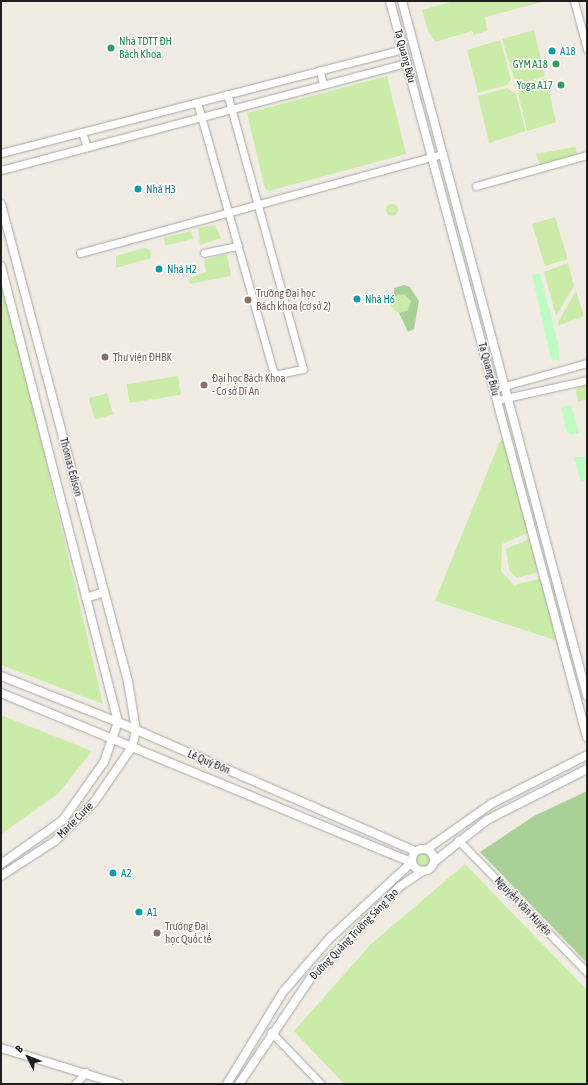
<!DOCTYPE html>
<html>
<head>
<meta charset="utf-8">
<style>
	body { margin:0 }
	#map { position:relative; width:588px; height:1085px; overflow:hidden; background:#f0ece4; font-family:"Asap Condensed",sans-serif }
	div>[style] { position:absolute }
	.grass>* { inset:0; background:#cbeca8; transform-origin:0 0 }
	.round { border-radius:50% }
	.forest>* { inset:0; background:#a9d197 }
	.park>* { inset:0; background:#bffcc3 }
	.roads { filter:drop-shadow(0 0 1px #a6a6a6) drop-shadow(0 0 1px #a6a6a6) }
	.minor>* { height:7px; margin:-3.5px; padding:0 3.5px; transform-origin:3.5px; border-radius:3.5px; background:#fff }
	.tertiary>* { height:8px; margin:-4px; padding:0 4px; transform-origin:4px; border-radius:4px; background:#fff }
	.tertiary>.ring { margin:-4px; padding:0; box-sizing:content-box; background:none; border:8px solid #fff; border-radius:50% }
	.dots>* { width:11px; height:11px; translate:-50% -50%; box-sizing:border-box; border:2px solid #fff; border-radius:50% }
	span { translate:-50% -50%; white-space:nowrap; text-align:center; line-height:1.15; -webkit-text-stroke:3px #fff; paint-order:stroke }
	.leisure-label { font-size:11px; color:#27864d }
	.left { translate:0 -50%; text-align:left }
	.right { translate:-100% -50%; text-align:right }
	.culture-label { font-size:11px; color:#0d838f }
	.street-label { font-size:11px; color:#1f1f1f }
	.education-label { font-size:11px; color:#785e54 }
	.frame { position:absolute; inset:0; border:2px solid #1f1f1f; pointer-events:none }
	.north { position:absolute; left:8px; top:1037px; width:40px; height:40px; -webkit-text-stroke:3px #fff; paint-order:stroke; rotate:312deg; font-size:11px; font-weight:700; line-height:16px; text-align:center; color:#1f1f1f }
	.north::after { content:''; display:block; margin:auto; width:14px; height:18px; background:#1f1f1f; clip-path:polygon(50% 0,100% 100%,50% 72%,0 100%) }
</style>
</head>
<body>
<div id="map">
	<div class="grass">
		<div style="clip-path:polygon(454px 1px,546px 1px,485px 17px,487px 31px,474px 35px,472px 31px,435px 42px,428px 31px,422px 10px)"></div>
		<div style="clip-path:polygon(534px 30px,545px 76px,524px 83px,514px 78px,502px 39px)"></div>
		<div style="clip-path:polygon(500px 40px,511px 79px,507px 85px,478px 93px,467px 50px)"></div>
		<div style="clip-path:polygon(387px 76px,406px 154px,269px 191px,265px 189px,247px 113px)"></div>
		<div style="clip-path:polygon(546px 78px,556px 122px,527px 131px,518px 93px,524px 84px)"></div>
		<div style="clip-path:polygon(507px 88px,516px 94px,526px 131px,489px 143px,478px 96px)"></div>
		<div style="clip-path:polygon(575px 147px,578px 155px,540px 165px,536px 154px)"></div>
		<div class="round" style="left:386px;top:204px;width:12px;height:12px"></div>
		<div style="left:555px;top:217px;width:44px;height:24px;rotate:73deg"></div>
		<div style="clip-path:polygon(215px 225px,221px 238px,200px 245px,198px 228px)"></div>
		<div style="left:191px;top:231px;width:8px;height:28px;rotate:76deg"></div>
		<div style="clip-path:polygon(144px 248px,150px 250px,151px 258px,116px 268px,116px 256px)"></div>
		<div style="clip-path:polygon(227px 254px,231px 276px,190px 284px,189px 279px,206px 272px,204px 260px)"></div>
		<div style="clip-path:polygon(568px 263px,574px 286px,556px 316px,544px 272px)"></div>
		<div style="clip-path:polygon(1px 279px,26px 376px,103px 704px,1px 665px)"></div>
		<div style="clip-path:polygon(576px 291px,584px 316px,558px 326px,558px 322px)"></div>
		<div class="round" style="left:391px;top:293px;width:20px;height:20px"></div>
		<div style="left:178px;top:376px;width:19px;height:52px;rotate:81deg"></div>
		<div style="clip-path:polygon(587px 383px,587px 399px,578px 402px,576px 390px)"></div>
		<div style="left:107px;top:393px;width:22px;height:19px;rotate:74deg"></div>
		<div style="clip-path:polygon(507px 431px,532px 531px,502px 544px,501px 571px,514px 585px,546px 577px,564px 643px,435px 601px,499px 443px)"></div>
		<div style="clip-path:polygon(534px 537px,543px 571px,517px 578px,509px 570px,506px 549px)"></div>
		<div style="clip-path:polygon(1px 715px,92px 751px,58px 794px,1px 834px)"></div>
		<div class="round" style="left:414px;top:851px;width:18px;height:18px"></div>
		<div style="clip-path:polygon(465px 864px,587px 990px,587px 1084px,344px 1084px,294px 1031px,371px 944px)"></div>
	</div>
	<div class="forest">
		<div style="clip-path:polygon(404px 285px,410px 287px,419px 301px,414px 329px,408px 332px,399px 313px,408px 310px,411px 301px,404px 294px,394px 296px,394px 288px)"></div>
		<div style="clip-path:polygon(587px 791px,587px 963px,480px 852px,534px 816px)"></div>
	</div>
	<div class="park">
		<div style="clip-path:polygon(540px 273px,558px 343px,560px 361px,551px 359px,532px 275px)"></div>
		<div style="clip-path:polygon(571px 405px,579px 433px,571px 435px,567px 432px,561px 408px)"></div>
		<div style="clip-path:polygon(574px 457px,585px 457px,587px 479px,581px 482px)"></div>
	</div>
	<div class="roads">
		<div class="minor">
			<div style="left:574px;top:1px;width:50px;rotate:74.8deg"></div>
			<div style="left:320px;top:70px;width:15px;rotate:79deg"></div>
			<div style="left:197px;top:102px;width:284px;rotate:74.2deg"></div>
			<div style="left:274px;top:375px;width:30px;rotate:-12deg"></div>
			<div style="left:303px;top:369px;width:285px;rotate:-105.4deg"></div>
			<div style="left:82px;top:132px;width:16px;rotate:72deg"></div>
			<div style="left:1px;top:153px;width:415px;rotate:-14.5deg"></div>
			<div style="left:1px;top:170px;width:420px;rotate:-14.8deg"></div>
			<div style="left:476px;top:186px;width:115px;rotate:-15.6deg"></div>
			<div style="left:80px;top:253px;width:376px;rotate:-15.3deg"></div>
			<div style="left:204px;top:253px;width:35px;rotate:-12deg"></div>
			<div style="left:494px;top:389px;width:97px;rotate:-15.6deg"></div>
			<div style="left:497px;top:400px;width:92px;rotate:-12.5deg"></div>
			<div style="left:458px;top:840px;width:185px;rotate:45.7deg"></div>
			<div style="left:271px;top:1032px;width:72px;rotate:46.1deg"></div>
			<div style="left:75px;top:1084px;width:16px;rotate:-47deg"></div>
		</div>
		<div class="tertiary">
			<div style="left:390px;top:1px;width:762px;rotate:75.02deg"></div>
			<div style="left:402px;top:1px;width:719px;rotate:75.09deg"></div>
			<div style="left:1px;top:204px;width:495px;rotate:75.1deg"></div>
			<div style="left:128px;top:682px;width:49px;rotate:80.5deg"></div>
			<div style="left:136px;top:730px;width:17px;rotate:103deg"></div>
			<div style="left:132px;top:747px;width:67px;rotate:124.6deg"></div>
			<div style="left:94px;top:802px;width:55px;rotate:135deg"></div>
			<div style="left:55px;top:841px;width:64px;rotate:147.1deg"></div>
			<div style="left:1px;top:266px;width:471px;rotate:75.6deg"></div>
			<div style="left:118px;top:722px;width:42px;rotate:109.3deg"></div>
			<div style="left:104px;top:762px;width:71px;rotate:125.3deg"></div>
			<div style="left:63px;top:820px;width:76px;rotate:144.6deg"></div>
			<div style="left:86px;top:598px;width:19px;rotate:-18deg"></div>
			<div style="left:1px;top:676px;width:126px;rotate:21.5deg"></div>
			<div style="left:118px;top:722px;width:324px;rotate:23.5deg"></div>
			<div style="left:1px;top:693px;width:444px;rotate:22.4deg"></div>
			<div class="ring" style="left:412px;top:849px;width:14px;height:14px"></div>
			<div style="left:427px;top:849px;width:78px;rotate:-35.1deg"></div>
			<div style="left:491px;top:804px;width:108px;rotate:-27deg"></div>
			<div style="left:435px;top:861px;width:66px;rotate:-38.3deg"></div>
			<div style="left:487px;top:820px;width:112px;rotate:-27deg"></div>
			<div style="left:1px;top:1048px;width:123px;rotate:17deg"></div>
			<div style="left:227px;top:1084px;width:108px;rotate:-58.7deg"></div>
			<div style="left:283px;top:992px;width:72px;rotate:-49deg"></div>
			<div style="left:330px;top:938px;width:112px;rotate:-42.8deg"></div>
			<div style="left:239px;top:1084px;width:127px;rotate:-55.9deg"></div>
			<div style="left:310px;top:979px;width:128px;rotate:-45.9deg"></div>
			<div style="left:399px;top:887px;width:29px;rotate:-34deg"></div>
		</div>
	</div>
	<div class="dots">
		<div style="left:111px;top:48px;background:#2e9e5b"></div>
		<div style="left:552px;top:51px;background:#0f9aa8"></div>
		<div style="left:556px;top:64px;background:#2e9e5b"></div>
		<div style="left:561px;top:85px;background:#2e9e5b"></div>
		<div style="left:138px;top:189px;background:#0f9aa8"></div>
		<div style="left:159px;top:269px;background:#0f9aa8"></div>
		<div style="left:357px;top:299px;background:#0f9aa8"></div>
		<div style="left:248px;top:300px;background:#8d6e63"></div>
		<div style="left:105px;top:357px;background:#8d6e63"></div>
		<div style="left:204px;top:385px;background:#8d6e63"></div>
		<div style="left:113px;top:873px;background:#0f9aa8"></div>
		<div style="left:139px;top:912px;background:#0f9aa8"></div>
		<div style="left:157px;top:933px;background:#8d6e63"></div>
	</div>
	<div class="leisure-label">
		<span class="left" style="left:119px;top:48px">Nhà TDTT ĐH<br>Bách Khoa</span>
		<span class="right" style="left:548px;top:64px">GYM A18</span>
		<span class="right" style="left:553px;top:85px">Yoga A17</span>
	</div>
	<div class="culture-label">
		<span class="left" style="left:560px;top:51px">A18</span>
		<span class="left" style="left:146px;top:189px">Nhà H3</span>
		<span class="left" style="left:167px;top:269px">Nhà H2</span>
		<span class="left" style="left:365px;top:299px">Nhà H6</span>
		<span class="left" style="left:121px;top:873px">A2</span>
		<span class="left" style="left:147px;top:912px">A1</span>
	</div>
	<div class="street-label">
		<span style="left:405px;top:56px;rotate:75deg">Tạ Quang Bửu</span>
		<span style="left:489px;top:369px;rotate:75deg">Tạ Quang Bửu</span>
		<span style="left:71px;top:467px;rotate:75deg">Thomas Edison</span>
		<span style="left:209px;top:762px;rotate:23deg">Lê Quý Đôn</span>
		<span style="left:75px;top:820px;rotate:-45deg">Marie Curie</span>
		<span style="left:523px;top:906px;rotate:46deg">Nguyễn Văn Huyên</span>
		<span style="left:354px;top:934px;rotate:-46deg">Đường Quảng Trường Sáng Tạo</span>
	</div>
	<div class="education-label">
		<span class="left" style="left:256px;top:300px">Trường Đại học<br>Bách khoa (cơ sở 2)</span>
		<span class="left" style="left:113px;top:357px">Thư viện ĐHBK</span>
		<span class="left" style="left:212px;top:385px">Đại học Bách Khoa<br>- Cơ sở Dĩ An</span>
		<span class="left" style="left:165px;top:933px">Trường Đại<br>học Quốc tế</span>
	</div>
	<div class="frame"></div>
	<div class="north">B</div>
</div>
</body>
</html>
